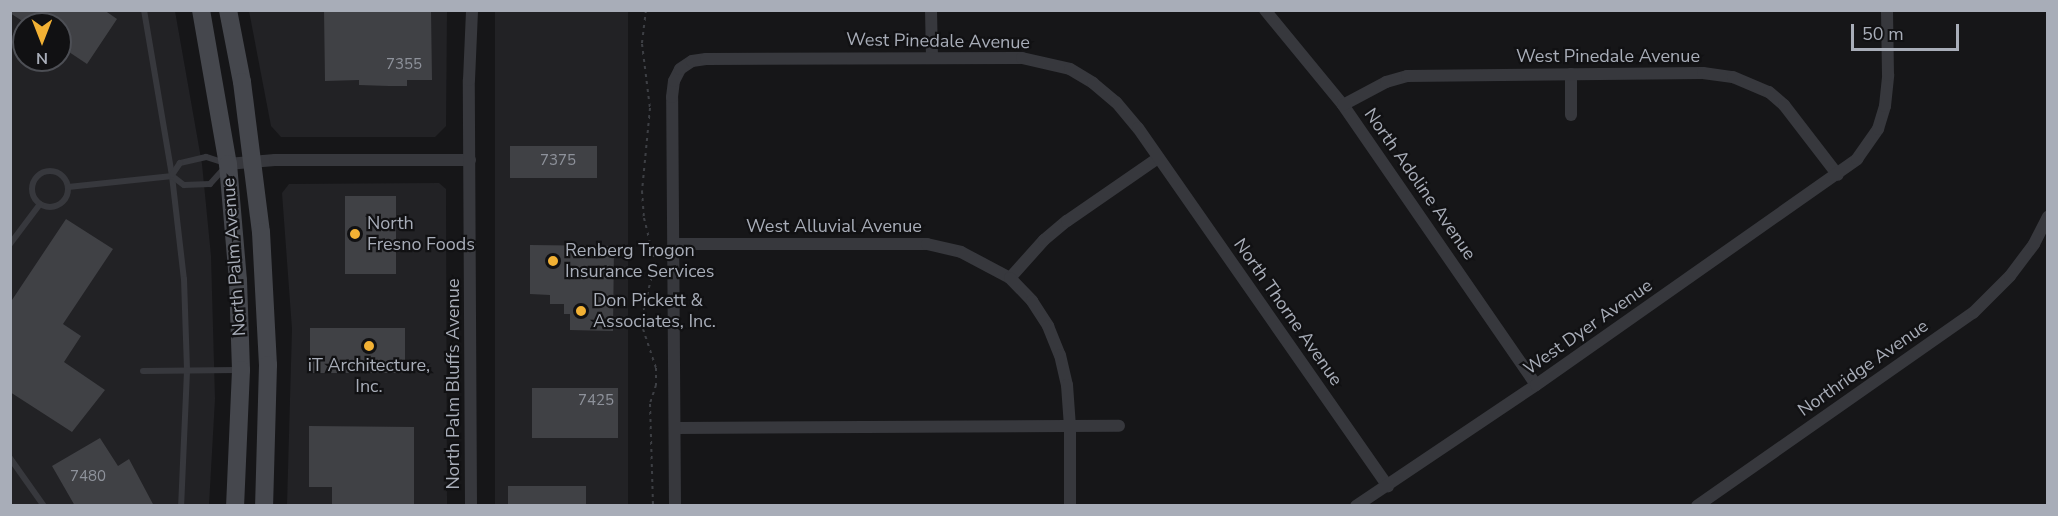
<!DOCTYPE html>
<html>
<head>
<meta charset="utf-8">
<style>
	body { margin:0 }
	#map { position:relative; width:2058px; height:516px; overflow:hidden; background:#161618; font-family:"Nunito Sans",sans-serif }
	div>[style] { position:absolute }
	.built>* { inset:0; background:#222225; transform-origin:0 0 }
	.building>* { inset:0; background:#404145; transform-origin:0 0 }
	.path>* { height:2px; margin-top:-1px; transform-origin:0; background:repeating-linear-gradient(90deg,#3d3f44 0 3px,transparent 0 7.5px) }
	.lane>* { height:6px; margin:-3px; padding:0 3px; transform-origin:3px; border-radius:3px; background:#37383d }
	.lane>.ring { margin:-3px; padding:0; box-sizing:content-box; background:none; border:6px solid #37383d; border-radius:50% }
	.street>* { height:12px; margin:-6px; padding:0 6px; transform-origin:6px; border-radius:6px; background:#37383d }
	.secondary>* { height:18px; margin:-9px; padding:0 9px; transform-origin:9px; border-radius:9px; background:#45474d }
	.dots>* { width:16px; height:16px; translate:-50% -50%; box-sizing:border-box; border:3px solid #111113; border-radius:50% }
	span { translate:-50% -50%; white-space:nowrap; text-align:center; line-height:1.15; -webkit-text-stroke:4.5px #111113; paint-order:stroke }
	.number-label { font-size:15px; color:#8e929b }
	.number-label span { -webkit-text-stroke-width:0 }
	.street-label { font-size:18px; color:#a8adb8 }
	.poi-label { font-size:18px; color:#a8adb8 }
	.left { translate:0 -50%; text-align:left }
	.frame { position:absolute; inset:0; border:12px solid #a8adb8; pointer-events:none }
	.north { position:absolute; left:12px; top:12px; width:60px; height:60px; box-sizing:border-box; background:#111113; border:2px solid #4d4f55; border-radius:50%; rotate:180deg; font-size:16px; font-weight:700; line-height:24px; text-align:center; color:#a8adb8 }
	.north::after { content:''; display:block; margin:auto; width:21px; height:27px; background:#f2b134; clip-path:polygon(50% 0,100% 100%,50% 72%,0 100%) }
	.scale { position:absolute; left:1851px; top:24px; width:108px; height:27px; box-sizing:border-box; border:3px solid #a8adb8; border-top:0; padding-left:8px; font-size:18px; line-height:21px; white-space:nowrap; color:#a8adb8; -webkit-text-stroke:4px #111113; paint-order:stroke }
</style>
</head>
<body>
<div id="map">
	<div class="built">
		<div style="clip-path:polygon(evenodd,10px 11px,175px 11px,202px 164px,211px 256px,215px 399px,209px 505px,11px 505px,10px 11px,24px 24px,60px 24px,60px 60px,24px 60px,24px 24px)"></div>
		<div style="clip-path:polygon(249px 11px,447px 11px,446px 126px,435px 137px,281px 137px,271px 126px)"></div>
		<div style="left:495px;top:11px;width:133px;height:495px"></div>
		<div style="clip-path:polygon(439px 183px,446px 189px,447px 505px,287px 505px,292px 329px,282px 193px,289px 184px)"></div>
	</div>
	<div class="building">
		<div style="clip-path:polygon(10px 10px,104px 10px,117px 19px,87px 64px,60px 46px,60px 24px,27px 24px,10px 13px)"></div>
		<div style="clip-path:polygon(324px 10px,431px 10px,432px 80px,407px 80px,407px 86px,389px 86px,359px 85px,359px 80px,325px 81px)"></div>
		<div style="left:510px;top:146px;width:87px;height:32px"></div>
		<div style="left:345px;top:196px;width:51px;height:78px"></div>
		<div style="clip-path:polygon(66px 219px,113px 249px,63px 324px,81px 336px,64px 362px,105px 390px,72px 432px,10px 392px,10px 303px)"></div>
		<div style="clip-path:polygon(530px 245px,614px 246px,613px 331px,570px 330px,570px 314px,564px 314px,564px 304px,550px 304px,550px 295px,530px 294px)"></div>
		<div style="left:310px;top:328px;width:95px;height:45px"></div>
		<div style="left:532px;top:388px;width:86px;height:50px"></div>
		<div style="clip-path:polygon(309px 426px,414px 427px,414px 506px,332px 505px,332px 487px,309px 487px)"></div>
		<div style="clip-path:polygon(100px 438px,118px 466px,129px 459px,154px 506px,75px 506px,52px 466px)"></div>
		<div style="left:508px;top:486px;width:78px;height:20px"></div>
	</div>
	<div class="path">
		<div style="left:646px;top:10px;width:34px;rotate:97deg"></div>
		<div style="left:642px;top:44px;width:64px;rotate:82.9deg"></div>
		<div style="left:650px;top:108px;width:83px;rotate:95.5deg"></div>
		<div style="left:642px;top:191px;width:27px;rotate:86deg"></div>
		<div style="left:644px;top:218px;width:46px;rotate:76.3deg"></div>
		<div style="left:655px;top:263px;width:55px;rotate:103.8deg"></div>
		<div style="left:642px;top:316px;width:13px;rotate:86deg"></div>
		<div style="left:643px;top:329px;width:41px;rotate:71.6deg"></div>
		<div style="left:656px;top:368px;width:17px;rotate:90deg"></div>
		<div style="left:656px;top:385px;width:20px;rotate:108deg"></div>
		<div style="left:650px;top:404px;width:102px;rotate:88.3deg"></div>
	</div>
	<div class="lane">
		<div style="left:144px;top:10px;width:168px;rotate:80.4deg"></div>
		<div style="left:172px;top:176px;width:104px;rotate:83.4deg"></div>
		<div style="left:184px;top:279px;width:92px;rotate:88.1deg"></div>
		<div style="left:187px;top:371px;width:135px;rotate:92.5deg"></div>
		<div class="ring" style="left:32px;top:171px;width:30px;height:30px"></div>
		<div style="left:68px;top:187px;width:105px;rotate:-6deg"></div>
		<div style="left:172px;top:176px;width:15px;rotate:37deg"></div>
		<div style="left:184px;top:185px;width:26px;rotate:-2deg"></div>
		<div style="left:210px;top:184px;width:27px;rotate:-48deg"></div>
		<div style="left:228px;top:164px;width:23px;rotate:-162deg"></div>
		<div style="left:206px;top:157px;width:27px;rotate:167deg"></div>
		<div style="left:180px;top:163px;width:14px;rotate:124deg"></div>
		<div style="left:10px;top:244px;width:50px;rotate:-53.1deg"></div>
		<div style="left:143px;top:371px;width:94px;rotate:-0.6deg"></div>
		<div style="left:10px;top:458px;width:59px;rotate:54.7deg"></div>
	</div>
	<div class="street">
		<div style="left:931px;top:10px;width:47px;rotate:88.8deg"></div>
		<div style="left:1265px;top:10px;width:123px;rotate:50.6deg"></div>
		<div style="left:1343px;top:105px;width:340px;rotate:55.4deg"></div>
		<div style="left:1571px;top:74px;width:41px;rotate:90deg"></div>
		<div style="left:1343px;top:105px;width:49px;rotate:-28.1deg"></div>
		<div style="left:1386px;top:82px;width:22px;rotate:-16deg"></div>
		<div style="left:1407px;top:76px;width:296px;rotate:-0.6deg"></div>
		<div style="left:1703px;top:73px;width:30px;rotate:8deg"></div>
		<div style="left:1733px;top:77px;width:39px;rotate:23deg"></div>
		<div style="left:1769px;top:92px;width:20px;rotate:41deg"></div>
		<div style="left:1784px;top:105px;width:88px;rotate:52.4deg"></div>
		<div style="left:228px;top:164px;width:47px;rotate:-4.9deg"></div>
		<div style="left:275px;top:160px;width:195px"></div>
		<div style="left:674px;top:244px;width:253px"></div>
		<div style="left:927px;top:244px;width:35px;rotate:13deg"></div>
		<div style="left:961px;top:252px;width:55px;rotate:28deg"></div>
		<div style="left:1010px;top:278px;width:51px;rotate:-48.2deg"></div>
		<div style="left:1044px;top:240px;width:30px;rotate:-40deg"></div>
		<div style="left:1067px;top:221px;width:111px;rotate:-34.7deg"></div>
		<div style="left:1010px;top:278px;width:32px;rotate:46deg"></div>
		<div style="left:1032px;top:301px;width:30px;rotate:57deg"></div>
		<div style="left:1048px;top:326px;width:31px;rotate:68deg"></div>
		<div style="left:1060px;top:355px;width:31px;rotate:77deg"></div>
		<div style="left:1067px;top:385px;width:42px;rotate:85.9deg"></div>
		<div style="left:1070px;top:427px;width:79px;rotate:90deg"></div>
		<div style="left:676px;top:428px;width:443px;rotate:-0.3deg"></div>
		<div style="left:471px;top:506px;width:426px;rotate:-90.3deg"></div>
		<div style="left:469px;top:80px;width:70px;rotate:-87.5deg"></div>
		<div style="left:675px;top:506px;width:409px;rotate:-90.4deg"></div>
		<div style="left:672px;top:97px;width:16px;rotate:-83deg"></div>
		<div style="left:674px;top:81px;width:13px;rotate:-63deg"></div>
		<div style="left:680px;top:69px;width:14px;rotate:-34deg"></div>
		<div style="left:692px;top:61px;width:14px;rotate:-8deg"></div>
		<div style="left:706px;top:59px;width:316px;rotate:-0.2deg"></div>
		<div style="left:1022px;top:58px;width:49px;rotate:12.9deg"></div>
		<div style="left:1070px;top:69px;width:27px;rotate:31deg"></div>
		<div style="left:1093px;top:83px;width:30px;rotate:40deg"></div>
		<div style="left:1116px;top:102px;width:34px;rotate:50deg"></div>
		<div style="left:1138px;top:128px;width:437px;rotate:55.1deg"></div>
		<div style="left:1356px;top:506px;width:217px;rotate:-33.9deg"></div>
		<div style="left:1536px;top:385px;width:393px;rotate:-35.1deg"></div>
		<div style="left:1857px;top:159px;width:37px;rotate:-55deg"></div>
		<div style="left:1878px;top:129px;width:24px;rotate:-73deg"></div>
		<div style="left:1885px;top:106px;width:31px;rotate:-84deg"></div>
		<div style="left:1888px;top:75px;width:65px;rotate:-90.9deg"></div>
		<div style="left:1697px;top:506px;width:337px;rotate:-35deg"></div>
		<div style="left:1973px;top:313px;width:52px;rotate:-45deg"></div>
		<div style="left:2010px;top:276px;width:40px;rotate:-53deg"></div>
		<div style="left:2034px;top:244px;width:31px;rotate:-63deg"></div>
	</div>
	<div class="secondary">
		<div style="left:201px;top:10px;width:156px;rotate:80.1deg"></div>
		<div style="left:228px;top:164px;width:116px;rotate:85.1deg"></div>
		<div style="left:238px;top:280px;width:90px;rotate:88.1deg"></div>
		<div style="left:241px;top:370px;width:136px;rotate:92.5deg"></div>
		<div style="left:228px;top:10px;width:73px;rotate:79deg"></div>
		<div style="left:242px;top:82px;width:151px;rotate:82.8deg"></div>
		<div style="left:261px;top:232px;width:133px;rotate:87deg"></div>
		<div style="left:268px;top:365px;width:141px;rotate:91.6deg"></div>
	</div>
	<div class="dots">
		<div style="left:355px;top:234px;background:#f2b134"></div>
		<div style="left:553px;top:261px;background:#f2b134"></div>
		<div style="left:581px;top:311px;background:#f2b134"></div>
		<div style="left:369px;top:346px;background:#f2b134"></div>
	</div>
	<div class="number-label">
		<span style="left:404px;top:65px">7355</span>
		<span style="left:558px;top:161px">7375</span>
		<span style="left:596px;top:401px">7425</span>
		<span style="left:88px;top:477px">7480</span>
	</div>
	<div class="street-label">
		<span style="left:938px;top:41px;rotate:1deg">West Pinedale Avenue</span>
		<span style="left:1608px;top:56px">West Pinedale Avenue</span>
		<span style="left:1420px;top:184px;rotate:55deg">North Adoline Avenue</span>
		<span style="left:834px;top:226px">West Alluvial Avenue</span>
		<span style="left:234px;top:257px;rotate:-94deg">North Palm Avenue</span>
		<span style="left:1288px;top:312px;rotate:55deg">North Thorne Avenue</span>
		<span style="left:1588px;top:327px;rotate:-35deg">West Dyer Avenue</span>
		<span style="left:1863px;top:368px;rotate:-35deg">Northridge Avenue</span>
		<span style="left:453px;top:384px;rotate:-90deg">North Palm Bluffs Avenue</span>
	</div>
	<div class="poi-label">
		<span class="left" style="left:367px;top:234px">North<br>Fresno Foods</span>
		<span class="left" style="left:565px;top:261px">Renberg Trogon<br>Insurance Services</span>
		<span class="left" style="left:593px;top:311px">Don Pickett &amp;<br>Associates, Inc.</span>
		<span style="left:369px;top:376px">iT Architecture,<br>Inc.</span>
	</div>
	<div class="frame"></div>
	<div class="north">N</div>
	<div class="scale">50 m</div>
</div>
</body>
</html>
